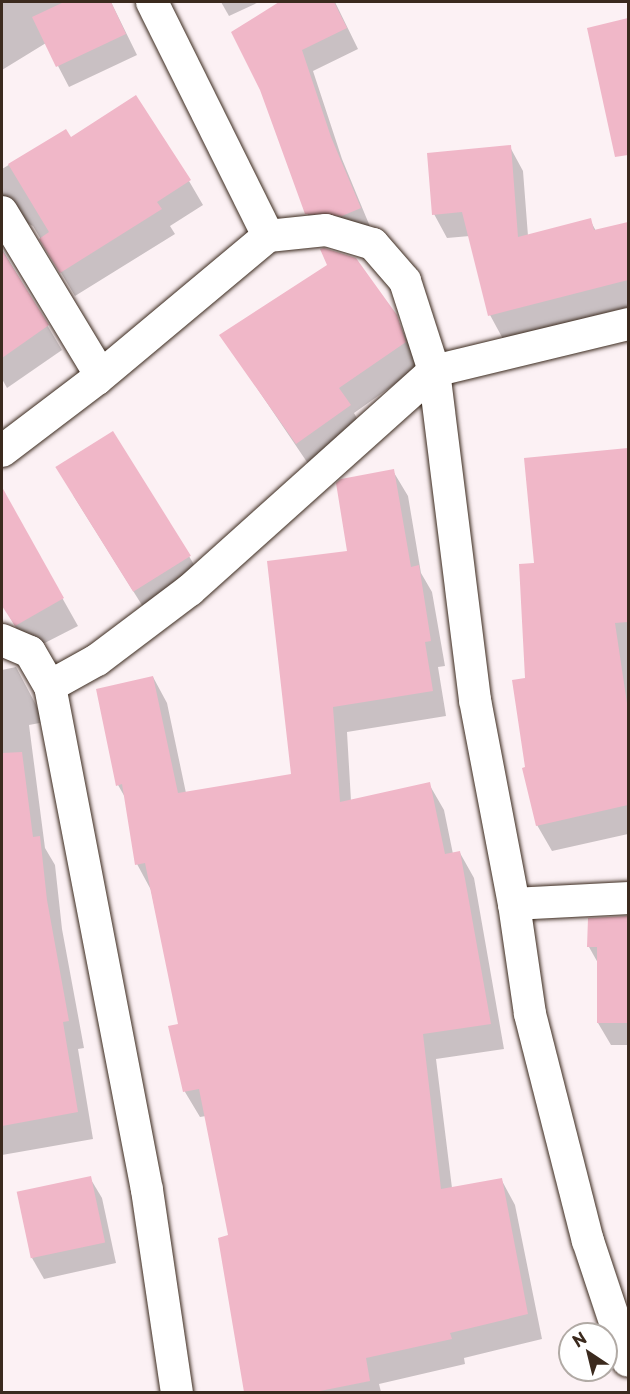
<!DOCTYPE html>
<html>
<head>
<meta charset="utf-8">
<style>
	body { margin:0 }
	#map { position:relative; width:630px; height:1394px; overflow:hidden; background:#fcf1f4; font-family:"Playpen Sans",sans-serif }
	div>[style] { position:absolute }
	.shadow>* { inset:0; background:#0003 }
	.building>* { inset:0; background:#f0b7c8; transform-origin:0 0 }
	.roads { filter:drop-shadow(0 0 2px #3b2a1e) drop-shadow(0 0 2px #3b2a1e) }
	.street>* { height:32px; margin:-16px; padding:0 16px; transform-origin:16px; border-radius:16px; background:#fff }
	span { translate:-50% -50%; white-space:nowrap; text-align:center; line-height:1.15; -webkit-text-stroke:5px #fff; paint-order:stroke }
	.frame { position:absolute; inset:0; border:3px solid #3b2a1e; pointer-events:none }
	.north { position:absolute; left:558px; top:1322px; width:60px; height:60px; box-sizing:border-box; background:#fff; border:2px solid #b1aaa5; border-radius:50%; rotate:325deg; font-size:16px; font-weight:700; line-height:24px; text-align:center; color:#3b2a1e }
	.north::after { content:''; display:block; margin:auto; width:21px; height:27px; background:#3b2a1e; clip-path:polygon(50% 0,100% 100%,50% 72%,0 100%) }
</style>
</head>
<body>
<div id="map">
	<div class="shadow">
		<div style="clip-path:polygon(2px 2px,111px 2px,137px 55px,69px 87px,46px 43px,2px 70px)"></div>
		<div style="clip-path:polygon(221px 2px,259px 2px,229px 16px)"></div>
		<div style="clip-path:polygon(281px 2px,335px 2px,358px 49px,313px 71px,342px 159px,371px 229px,319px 234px,307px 213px,261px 90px,233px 33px)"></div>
		<div style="clip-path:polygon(628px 60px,628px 134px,622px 136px,598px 71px)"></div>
		<div style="clip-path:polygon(65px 131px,71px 139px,189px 181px,203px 205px,170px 226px,175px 234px,75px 296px,33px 226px,17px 218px,2px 229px,2px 169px)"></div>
		<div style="clip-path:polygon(510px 147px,523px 171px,528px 236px,590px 220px,596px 231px,628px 224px,628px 307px,503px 339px,490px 315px,470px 236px,447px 238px,434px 214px)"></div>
		<div style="clip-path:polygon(2px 249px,62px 350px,7px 388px,2px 379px)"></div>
		<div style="clip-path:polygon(396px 316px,419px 367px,354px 413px,364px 431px,311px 468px,221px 335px)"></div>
		<div style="clip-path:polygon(628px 450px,628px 834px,552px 851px,537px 825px,527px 768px,527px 679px,536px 564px,526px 459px)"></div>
		<div style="clip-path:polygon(393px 471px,408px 496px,421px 573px,432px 592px,445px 666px,438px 667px,446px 716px,347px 732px,351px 801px,429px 784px,444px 810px,453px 854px,460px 853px,474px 878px,504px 1049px,436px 1059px,452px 1188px,501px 1179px,515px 1205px,542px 1339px,464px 1358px,465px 1364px,379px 1384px,381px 1392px,246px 1392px,219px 1239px,230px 1237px,206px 1116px,200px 1117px,185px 1092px,180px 1025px,151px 890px,137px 864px,126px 799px,118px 785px,153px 677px,167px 703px,186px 793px,293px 775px,349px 552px)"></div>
		<div style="clip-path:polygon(2px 491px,78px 626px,29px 651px,2px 603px)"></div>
		<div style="clip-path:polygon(73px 495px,189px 556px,205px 584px,150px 618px)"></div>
		<div style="clip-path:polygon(16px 667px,45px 722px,29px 725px,45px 848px,55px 865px,62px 929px,84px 1048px,78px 1049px,93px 1139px,2px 1155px,2px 670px)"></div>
		<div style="clip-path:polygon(628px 918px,628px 1165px,628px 1045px,611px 1045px,598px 1023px,598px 963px,589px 947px,589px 920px)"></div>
		<div style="clip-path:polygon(90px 1178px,102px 1198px,116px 1263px,44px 1279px,32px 1258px)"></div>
		<div style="clip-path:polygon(126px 1391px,127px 1392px,106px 1392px)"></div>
	</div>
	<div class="building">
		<div style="clip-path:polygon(64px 2px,111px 2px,126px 34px,56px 67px,32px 17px)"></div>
		<div style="clip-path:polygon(279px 2px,334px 2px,347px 28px,302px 50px,331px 137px,361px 208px,342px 216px,305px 214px,260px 90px,231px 32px)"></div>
		<div style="clip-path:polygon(628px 18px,628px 155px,615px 157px,587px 28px)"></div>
		<div style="clip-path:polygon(136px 95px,191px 180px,157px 202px,162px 209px,60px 273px,39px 239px,49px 232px,8px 164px,66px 129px,71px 137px)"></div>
		<div style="clip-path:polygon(511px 145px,518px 237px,591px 218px,594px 230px,628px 222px,628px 280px,488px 316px,462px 212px,432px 215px,427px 153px)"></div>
		<div style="clip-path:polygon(324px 248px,356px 258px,397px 315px,406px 342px,339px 388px,351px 405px,296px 444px,219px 335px,327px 265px,320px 249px)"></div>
		<div style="clip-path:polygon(2px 250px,49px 325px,2px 358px)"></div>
		<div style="left:113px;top:431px;width:147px;height:68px;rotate:58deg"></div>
		<div style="clip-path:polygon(628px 448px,628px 622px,615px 623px,628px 710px,628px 805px,536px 826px,522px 768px,525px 767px,512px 680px,525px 678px,519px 564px,534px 563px,524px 458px)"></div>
		<div style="clip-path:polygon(394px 469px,411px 567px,419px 565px,431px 641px,425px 642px,433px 691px,333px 707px,340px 802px,430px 782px,445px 854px,460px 851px,491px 1024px,423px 1034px,441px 1189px,502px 1178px,528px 1314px,450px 1333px,452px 1339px,366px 1358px,370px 1381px,315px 1392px,244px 1392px,218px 1238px,228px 1235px,199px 1089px,183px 1092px,168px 1026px,178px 1024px,145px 863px,135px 865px,122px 784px,116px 786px,96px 689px,153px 676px,178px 793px,291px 774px,267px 561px,347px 551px,336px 483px,341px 479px)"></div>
		<div style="clip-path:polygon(2px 487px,64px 598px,15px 626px,2px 606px)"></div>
		<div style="clip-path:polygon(22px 752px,33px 837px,40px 836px,47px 900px,69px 1021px,63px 1022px,78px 1112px,2px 1126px,2px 753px)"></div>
		<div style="clip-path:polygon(628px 916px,628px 1023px,597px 1023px,597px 947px,587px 947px,588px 918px)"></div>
		<div style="left:91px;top:1176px;width:68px;height:76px;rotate:78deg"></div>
	</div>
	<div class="roads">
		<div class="street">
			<div style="left:152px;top:2px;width:261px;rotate:63.6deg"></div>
			<div style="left:2px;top:212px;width:182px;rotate:58.9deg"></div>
			<div style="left:96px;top:368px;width:11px;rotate:85deg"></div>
			<div style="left:2px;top:451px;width:119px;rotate:-37.2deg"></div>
			<div style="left:97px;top:379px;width:223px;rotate:-39.9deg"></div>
			<div style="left:268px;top:236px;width:58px;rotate:-5.9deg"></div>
			<div style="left:326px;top:230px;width:49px;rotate:16.6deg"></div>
			<div style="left:373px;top:244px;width:49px;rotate:49.1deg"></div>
			<div style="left:405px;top:281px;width:95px;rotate:72.1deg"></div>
			<div style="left:434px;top:371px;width:332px;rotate:82.9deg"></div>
			<div style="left:475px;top:700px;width:208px;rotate:79.2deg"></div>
			<div style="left:514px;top:904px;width:111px;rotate:81.7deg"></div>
			<div style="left:530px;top:1014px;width:234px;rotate:75.7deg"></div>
			<div style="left:588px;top:1241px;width:126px;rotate:71.6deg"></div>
			<div style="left:2px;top:640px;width:30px;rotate:23deg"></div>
			<div style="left:30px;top:652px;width:39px;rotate:60deg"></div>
			<div style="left:50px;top:686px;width:513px;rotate:79.11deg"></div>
			<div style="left:147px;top:1190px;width:204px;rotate:81.6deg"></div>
			<div style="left:50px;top:686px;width:54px;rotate:-29deg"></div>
			<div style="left:97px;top:660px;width:116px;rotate:-37deg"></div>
			<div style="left:190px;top:590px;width:328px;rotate:-41.9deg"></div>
			<div style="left:434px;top:371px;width:200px;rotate:-13.6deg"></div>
			<div style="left:514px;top:904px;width:114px;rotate:-3deg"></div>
		</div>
	</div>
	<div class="frame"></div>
	<div class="north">N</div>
</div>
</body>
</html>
